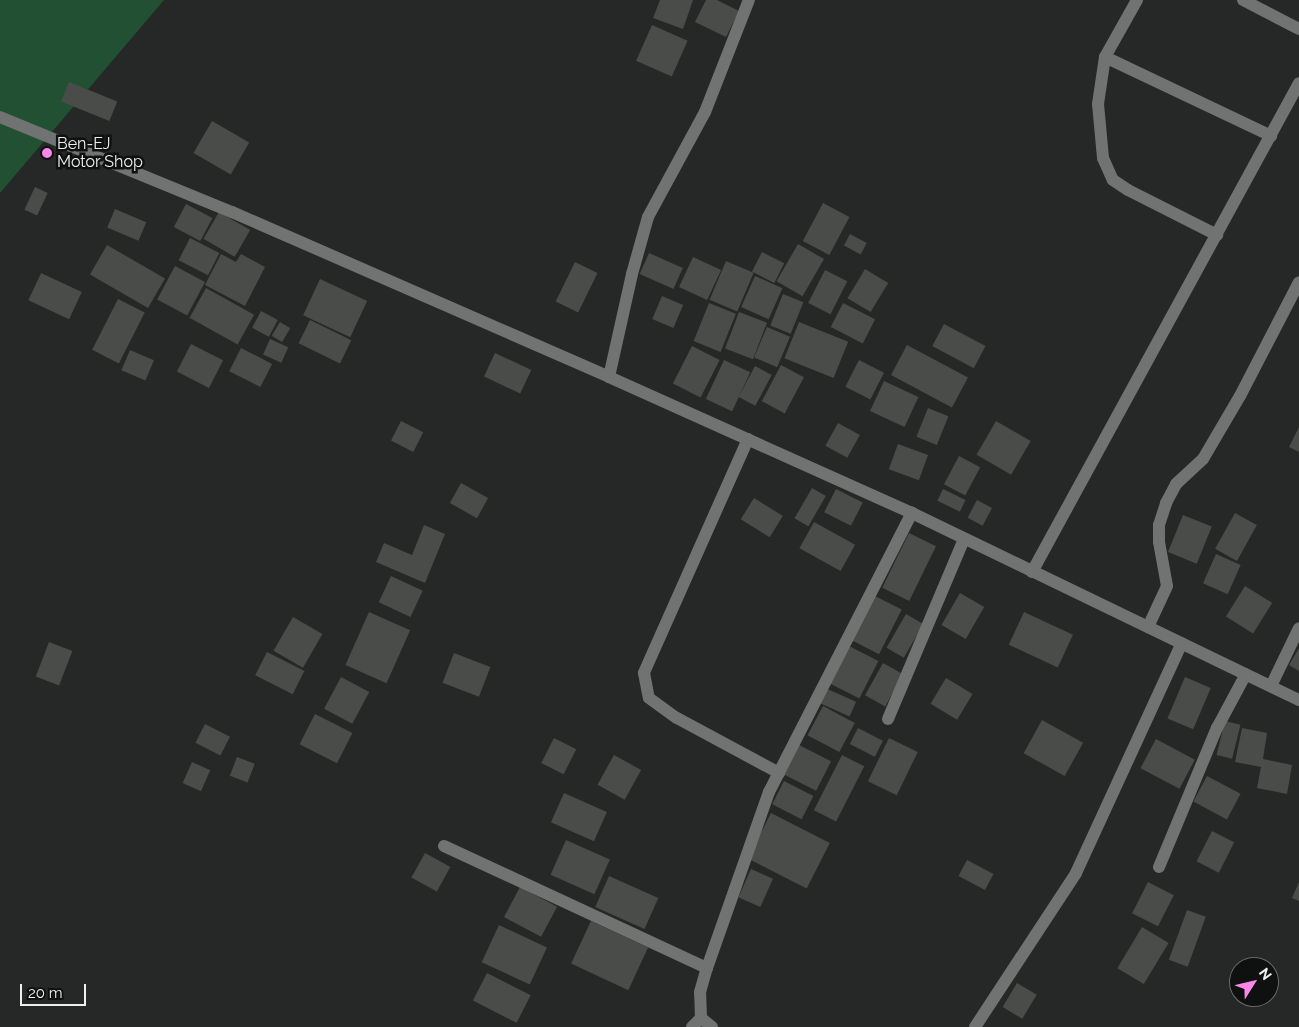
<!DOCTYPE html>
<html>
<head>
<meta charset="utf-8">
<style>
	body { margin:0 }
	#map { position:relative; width:1299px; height:1027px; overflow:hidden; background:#252826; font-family:Raleway,sans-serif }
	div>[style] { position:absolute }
	.green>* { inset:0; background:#225032 }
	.building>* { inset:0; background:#494c49; transform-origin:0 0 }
	.minor>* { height:12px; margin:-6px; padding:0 6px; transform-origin:6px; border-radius:6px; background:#707371 }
	.tertiary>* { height:12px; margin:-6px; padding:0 6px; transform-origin:6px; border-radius:6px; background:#707371 }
	.dots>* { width:14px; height:14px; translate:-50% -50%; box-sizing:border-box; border:2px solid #0f1010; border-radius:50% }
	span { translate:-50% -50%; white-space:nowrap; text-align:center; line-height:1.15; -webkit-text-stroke:5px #0f1010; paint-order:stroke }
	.poi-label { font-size:16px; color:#eef0ef }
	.left { translate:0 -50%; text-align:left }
	.north { position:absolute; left:1229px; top:957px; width:50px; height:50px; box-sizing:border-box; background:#0f1010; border:1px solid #686a69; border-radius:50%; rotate:54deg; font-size:14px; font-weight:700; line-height:20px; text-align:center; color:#eef0ef }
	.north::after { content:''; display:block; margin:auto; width:18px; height:22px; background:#f987e8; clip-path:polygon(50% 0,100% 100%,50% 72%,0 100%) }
	.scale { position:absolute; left:20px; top:984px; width:66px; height:22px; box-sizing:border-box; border:2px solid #eef0ef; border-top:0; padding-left:6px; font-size:15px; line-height:18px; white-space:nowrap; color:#eef0ef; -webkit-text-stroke:4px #0f1010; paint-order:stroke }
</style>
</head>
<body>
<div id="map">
	<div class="green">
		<div style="clip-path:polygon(0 0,164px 0,0 193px)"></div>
	</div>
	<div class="building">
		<div style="clip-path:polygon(660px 0,693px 0,683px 29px,653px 18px)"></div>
		<div style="clip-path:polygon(706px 0,717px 0,739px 11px,726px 37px,695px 22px)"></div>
		<div style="left:652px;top:25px;width:39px;height:39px;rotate:24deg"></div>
		<div style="left:69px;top:82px;width:52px;height:21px;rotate:22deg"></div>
		<div style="left:212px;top:121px;width:43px;height:37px;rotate:30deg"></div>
		<div style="left:35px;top:187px;width:14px;height:25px;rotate:25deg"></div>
		<div style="left:823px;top:203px;width:30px;height:43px;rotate:28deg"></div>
		<div style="left:186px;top:204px;width:30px;height:26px;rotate:28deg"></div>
		<div style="left:115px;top:209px;width:34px;height:20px;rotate:23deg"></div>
		<div style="left:219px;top:212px;width:36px;height:31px;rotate:30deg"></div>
		<div style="left:850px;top:234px;width:19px;height:13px;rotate:28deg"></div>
		<div style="left:190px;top:238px;width:33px;height:25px;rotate:27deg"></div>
		<div style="left:798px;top:244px;width:30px;height:43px;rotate:30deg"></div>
		<div style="left:107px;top:245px;width:67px;height:34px;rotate:30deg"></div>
		<div style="left:762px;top:252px;width:25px;height:22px;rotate:27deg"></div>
		<div style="left:649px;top:253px;width:37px;height:23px;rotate:24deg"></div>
		<div style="clip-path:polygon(221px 254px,236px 262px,241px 254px,265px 267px,245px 306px,205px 285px)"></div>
		<div style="left:693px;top:257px;width:31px;height:33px;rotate:25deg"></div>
		<div style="left:726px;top:261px;width:30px;height:42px;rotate:23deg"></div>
		<div style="left:575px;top:262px;width:25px;height:44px;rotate:26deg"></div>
		<div style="left:175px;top:266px;width:34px;height:38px;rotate:28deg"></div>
		<div style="left:865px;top:269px;width:27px;height:34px;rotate:31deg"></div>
		<div style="left:825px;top:270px;width:25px;height:37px;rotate:27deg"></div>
		<div style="left:41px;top:273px;width:45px;height:30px;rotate:25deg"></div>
		<div style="left:755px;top:276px;width:30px;height:34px;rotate:24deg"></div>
		<div style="left:320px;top:279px;width:52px;height:40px;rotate:25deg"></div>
		<div style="left:206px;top:288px;width:55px;height:34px;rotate:29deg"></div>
		<div style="left:783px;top:294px;width:22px;height:34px;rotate:22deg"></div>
		<div style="left:662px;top:296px;width:23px;height:25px;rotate:23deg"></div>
		<div style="left:118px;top:299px;width:30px;height:57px;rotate:27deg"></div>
		<div style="left:709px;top:303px;width:29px;height:41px;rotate:22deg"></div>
		<div style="left:843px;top:303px;width:36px;height:27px;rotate:27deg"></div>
		<div style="left:261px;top:311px;width:19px;height:19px;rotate:28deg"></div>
		<div style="left:739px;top:312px;width:30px;height:39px;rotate:21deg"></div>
		<div style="left:310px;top:320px;width:46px;height:26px;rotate:26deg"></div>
		<div style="left:280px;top:322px;width:12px;height:16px;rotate:31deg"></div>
		<div style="left:799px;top:322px;width:53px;height:39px;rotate:22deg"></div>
		<div style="left:944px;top:324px;width:47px;height:25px;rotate:28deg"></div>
		<div style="left:767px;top:327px;width:25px;height:33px;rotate:23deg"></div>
		<div style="left:270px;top:339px;width:20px;height:17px;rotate:24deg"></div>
		<div style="left:191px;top:344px;width:36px;height:31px;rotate:27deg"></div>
		<div style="left:907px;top:345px;width:69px;height:34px;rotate:28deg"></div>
		<div style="left:692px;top:346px;width:31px;height:42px;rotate:27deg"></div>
		<div style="left:241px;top:348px;width:35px;height:26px;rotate:27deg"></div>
		<div style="left:130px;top:350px;width:26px;height:22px;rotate:23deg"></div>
		<div style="left:495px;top:353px;width:40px;height:26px;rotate:25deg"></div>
		<div style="left:724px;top:360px;width:29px;height:43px;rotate:25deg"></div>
		<div style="left:859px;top:360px;width:28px;height:30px;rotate:27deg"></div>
		<div style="left:781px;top:365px;width:26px;height:41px;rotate:28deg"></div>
		<div style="left:755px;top:366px;width:19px;height:35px;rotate:28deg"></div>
		<div style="left:884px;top:381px;width:38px;height:33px;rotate:25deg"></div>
		<div style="left:928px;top:408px;width:22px;height:31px;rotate:22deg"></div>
		<div style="left:401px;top:421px;width:25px;height:22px;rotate:27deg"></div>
		<div style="left:996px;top:421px;width:40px;height:39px;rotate:30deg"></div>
		<div style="left:838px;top:423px;width:25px;height:26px;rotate:29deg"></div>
		<div style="clip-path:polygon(1299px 427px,1299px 452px,1289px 447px)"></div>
		<div style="left:898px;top:444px;width:32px;height:27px;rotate:20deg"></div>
		<div style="left:959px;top:456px;width:24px;height:32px;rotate:28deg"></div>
		<div style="left:461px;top:483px;width:31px;height:23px;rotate:29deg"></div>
		<div style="left:812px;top:488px;width:16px;height:35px;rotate:30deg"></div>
		<div style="left:836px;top:489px;width:30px;height:26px;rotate:27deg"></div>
		<div style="left:943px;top:489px;width:25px;height:13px;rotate:26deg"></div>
		<div style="left:754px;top:498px;width:34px;height:25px;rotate:32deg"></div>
		<div style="left:977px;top:500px;width:17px;height:20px;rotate:28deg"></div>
		<div style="left:1235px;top:513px;width:25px;height:41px;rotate:29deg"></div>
		<div style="left:1183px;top:515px;width:31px;height:40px;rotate:22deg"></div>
		<div style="left:814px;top:522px;width:47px;height:30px;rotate:29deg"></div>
		<div style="clip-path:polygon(424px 525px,445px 534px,425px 583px,376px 562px,384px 543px,412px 555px)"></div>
		<div style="left:909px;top:533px;width:30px;height:61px;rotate:26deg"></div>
		<div style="left:1216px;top:554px;width:27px;height:32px;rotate:24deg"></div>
		<div style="left:391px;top:576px;width:35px;height:29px;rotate:25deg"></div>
		<div style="left:1245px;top:586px;width:32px;height:36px;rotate:32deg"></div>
		<div style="left:960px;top:593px;width:28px;height:37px;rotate:30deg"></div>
		<div style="left:875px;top:596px;width:30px;height:50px;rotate:27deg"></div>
		<div style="left:369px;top:612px;width:45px;height:58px;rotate:24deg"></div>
		<div style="left:1024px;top:612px;width:54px;height:36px;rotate:25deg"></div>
		<div style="left:906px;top:614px;width:20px;height:39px;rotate:30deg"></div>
		<div style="left:293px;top:617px;width:34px;height:39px;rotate:30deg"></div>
		<div style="left:49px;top:642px;width:25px;height:37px;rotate:21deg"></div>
		<div style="left:849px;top:646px;width:33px;height:42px;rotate:27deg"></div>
		<div style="clip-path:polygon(1299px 648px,1299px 671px,1289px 665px)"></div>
		<div style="left:267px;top:652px;width:42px;height:26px;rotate:27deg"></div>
		<div style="left:454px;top:653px;width:39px;height:32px;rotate:21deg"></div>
		<div style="left:883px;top:663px;width:23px;height:37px;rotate:29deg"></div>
		<div style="left:341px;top:677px;width:32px;height:36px;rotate:28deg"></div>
		<div style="left:1185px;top:677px;width:28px;height:45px;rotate:23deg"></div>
		<div style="left:946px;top:678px;width:31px;height:30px;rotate:31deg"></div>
		<div style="left:825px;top:688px;width:34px;height:16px;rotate:24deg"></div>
		<div style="left:823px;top:706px;width:36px;height:33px;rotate:28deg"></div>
		<div style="left:315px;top:714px;width:42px;height:34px;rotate:27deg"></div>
		<div style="left:1042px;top:720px;width:47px;height:38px;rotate:29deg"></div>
		<div style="left:1225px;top:721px;width:16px;height:35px;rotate:14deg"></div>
		<div style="left:205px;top:724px;width:28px;height:21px;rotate:27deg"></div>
		<div style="left:858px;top:728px;width:28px;height:18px;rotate:27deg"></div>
		<div style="clip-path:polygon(1242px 728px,1267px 733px,1263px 759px,1292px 765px,1287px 794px,1257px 788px,1261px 767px,1235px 762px)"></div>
		<div style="left:554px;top:738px;width:25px;height:28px;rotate:27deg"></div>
		<div style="left:889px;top:738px;width:32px;height:48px;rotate:26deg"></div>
		<div style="left:1156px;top:739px;width:44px;height:33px;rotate:28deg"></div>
		<div style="left:799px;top:745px;width:36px;height:33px;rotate:27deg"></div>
		<div style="left:614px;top:755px;width:31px;height:34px;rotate:29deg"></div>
		<div style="left:842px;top:755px;width:25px;height:62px;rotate:27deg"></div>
		<div style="left:237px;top:757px;width:19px;height:20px;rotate:21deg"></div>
		<div style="left:192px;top:762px;width:20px;height:23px;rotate:24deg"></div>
		<div style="left:1207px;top:776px;width:38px;height:29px;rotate:28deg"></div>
		<div style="left:784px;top:781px;width:33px;height:26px;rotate:27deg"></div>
		<div style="left:564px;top:793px;width:47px;height:32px;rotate:24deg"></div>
		<div style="left:771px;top:813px;width:66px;height:51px;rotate:27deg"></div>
		<div style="left:1212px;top:831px;width:25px;height:34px;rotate:27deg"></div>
		<div style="left:566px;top:840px;width:48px;height:38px;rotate:24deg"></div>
		<div style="left:425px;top:853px;width:29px;height:28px;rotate:29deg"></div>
		<div style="left:967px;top:860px;width:30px;height:18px;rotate:28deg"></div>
		<div style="left:751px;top:869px;width:24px;height:31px;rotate:24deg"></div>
		<div style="left:609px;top:876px;width:54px;height:34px;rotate:24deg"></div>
		<div style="left:1148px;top:882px;width:29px;height:35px;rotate:27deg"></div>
		<div style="clip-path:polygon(1299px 882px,1299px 901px,1292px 898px)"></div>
		<div style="left:520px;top:887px;width:42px;height:34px;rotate:28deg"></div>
		<div style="left:1187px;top:910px;width:20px;height:53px;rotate:20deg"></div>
		<div style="left:591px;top:921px;width:63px;height:47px;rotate:25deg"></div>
		<div style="left:499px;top:925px;width:53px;height:41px;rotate:25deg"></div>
		<div style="left:1142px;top:927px;width:31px;height:48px;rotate:31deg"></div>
		<div style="left:487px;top:973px;width:49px;height:31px;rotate:27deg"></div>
		<div style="left:1017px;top:983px;width:23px;height:28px;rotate:31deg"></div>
	</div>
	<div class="minor">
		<div style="left:1137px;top:0;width:65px;rotate:119.3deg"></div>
		<div style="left:1105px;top:57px;width:48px;rotate:98.5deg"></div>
		<div style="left:1098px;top:104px;width:54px;rotate:84.7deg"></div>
		<div style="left:1103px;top:158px;width:24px;rotate:66deg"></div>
		<div style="left:1113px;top:180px;width:18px;rotate:34deg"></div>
		<div style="left:1128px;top:190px;width:100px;rotate:26.8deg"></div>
		<div style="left:1243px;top:0;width:63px;rotate:27.4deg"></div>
		<div style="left:1105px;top:57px;width:184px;rotate:25.4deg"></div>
		<div style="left:609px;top:377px;width:106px;rotate:-77.4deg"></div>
		<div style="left:632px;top:274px;width:59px;rotate:-74.3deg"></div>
		<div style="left:648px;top:217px;width:119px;rotate:-61.5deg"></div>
		<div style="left:705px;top:112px;width:120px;rotate:-68.6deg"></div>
		<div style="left:748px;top:439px;width:256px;rotate:114deg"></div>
		<div style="left:644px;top:673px;width:25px;rotate:79deg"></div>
		<div style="left:649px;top:698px;width:34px;rotate:36deg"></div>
		<div style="left:677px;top:718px;width:116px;rotate:28.3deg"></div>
		<div style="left:1032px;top:572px;width:557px;rotate:-61.36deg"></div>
		<div style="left:1148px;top:627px;width:45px;rotate:-65.1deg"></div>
		<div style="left:1167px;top:586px;width:45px;rotate:-100.3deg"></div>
		<div style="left:1159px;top:542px;width:17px;rotate:-90deg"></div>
		<div style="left:1159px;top:525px;width:23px;rotate:-72deg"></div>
		<div style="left:1166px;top:503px;width:21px;rotate:-62deg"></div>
		<div style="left:1176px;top:484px;width:37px;rotate:-43deg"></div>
		<div style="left:1203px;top:459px;width:73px;rotate:-59.6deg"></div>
		<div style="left:1240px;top:396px;width:128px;rotate:-62.6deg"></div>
		<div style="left:1271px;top:686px;width:64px;rotate:-64.2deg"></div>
		<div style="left:888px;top:719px;width:195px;rotate:-67.1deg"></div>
		<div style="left:444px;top:846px;width:290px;rotate:24.9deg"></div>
		<div style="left:1159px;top:867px;width:151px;rotate:-67.4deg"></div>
		<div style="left:1217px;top:728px;width:61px;rotate:-61.8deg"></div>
		<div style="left:692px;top:1027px;width:13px;rotate:-45deg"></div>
		<div style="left:712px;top:1027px;width:14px;rotate:-141deg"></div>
		<div style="left:701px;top:1018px;width:26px;rotate:-92deg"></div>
		<div style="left:700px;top:992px;width:25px;rotate:-74deg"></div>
		<div style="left:707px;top:968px;width:187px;rotate:-70.6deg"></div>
		<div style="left:769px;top:792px;width:314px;rotate:-62.9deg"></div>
		<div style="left:975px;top:1027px;width:184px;rotate:-56.7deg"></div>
		<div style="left:1076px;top:873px;width:253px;rotate:-65.3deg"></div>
	</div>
	<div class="tertiary">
		<div style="left:0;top:117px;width:251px;rotate:22.3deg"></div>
		<div style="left:232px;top:212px;width:412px;rotate:23.6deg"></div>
		<div style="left:609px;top:377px;width:332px;rotate:24.2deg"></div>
		<div style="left:912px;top:513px;width:430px;rotate:25.8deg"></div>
	</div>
	<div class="dots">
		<div style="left:47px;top:153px;background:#f987e8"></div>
	</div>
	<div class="poi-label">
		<span class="left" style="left:57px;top:153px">Ben-EJ<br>Motor Shop</span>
	</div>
	<div class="north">N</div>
	<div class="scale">20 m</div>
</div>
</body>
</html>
